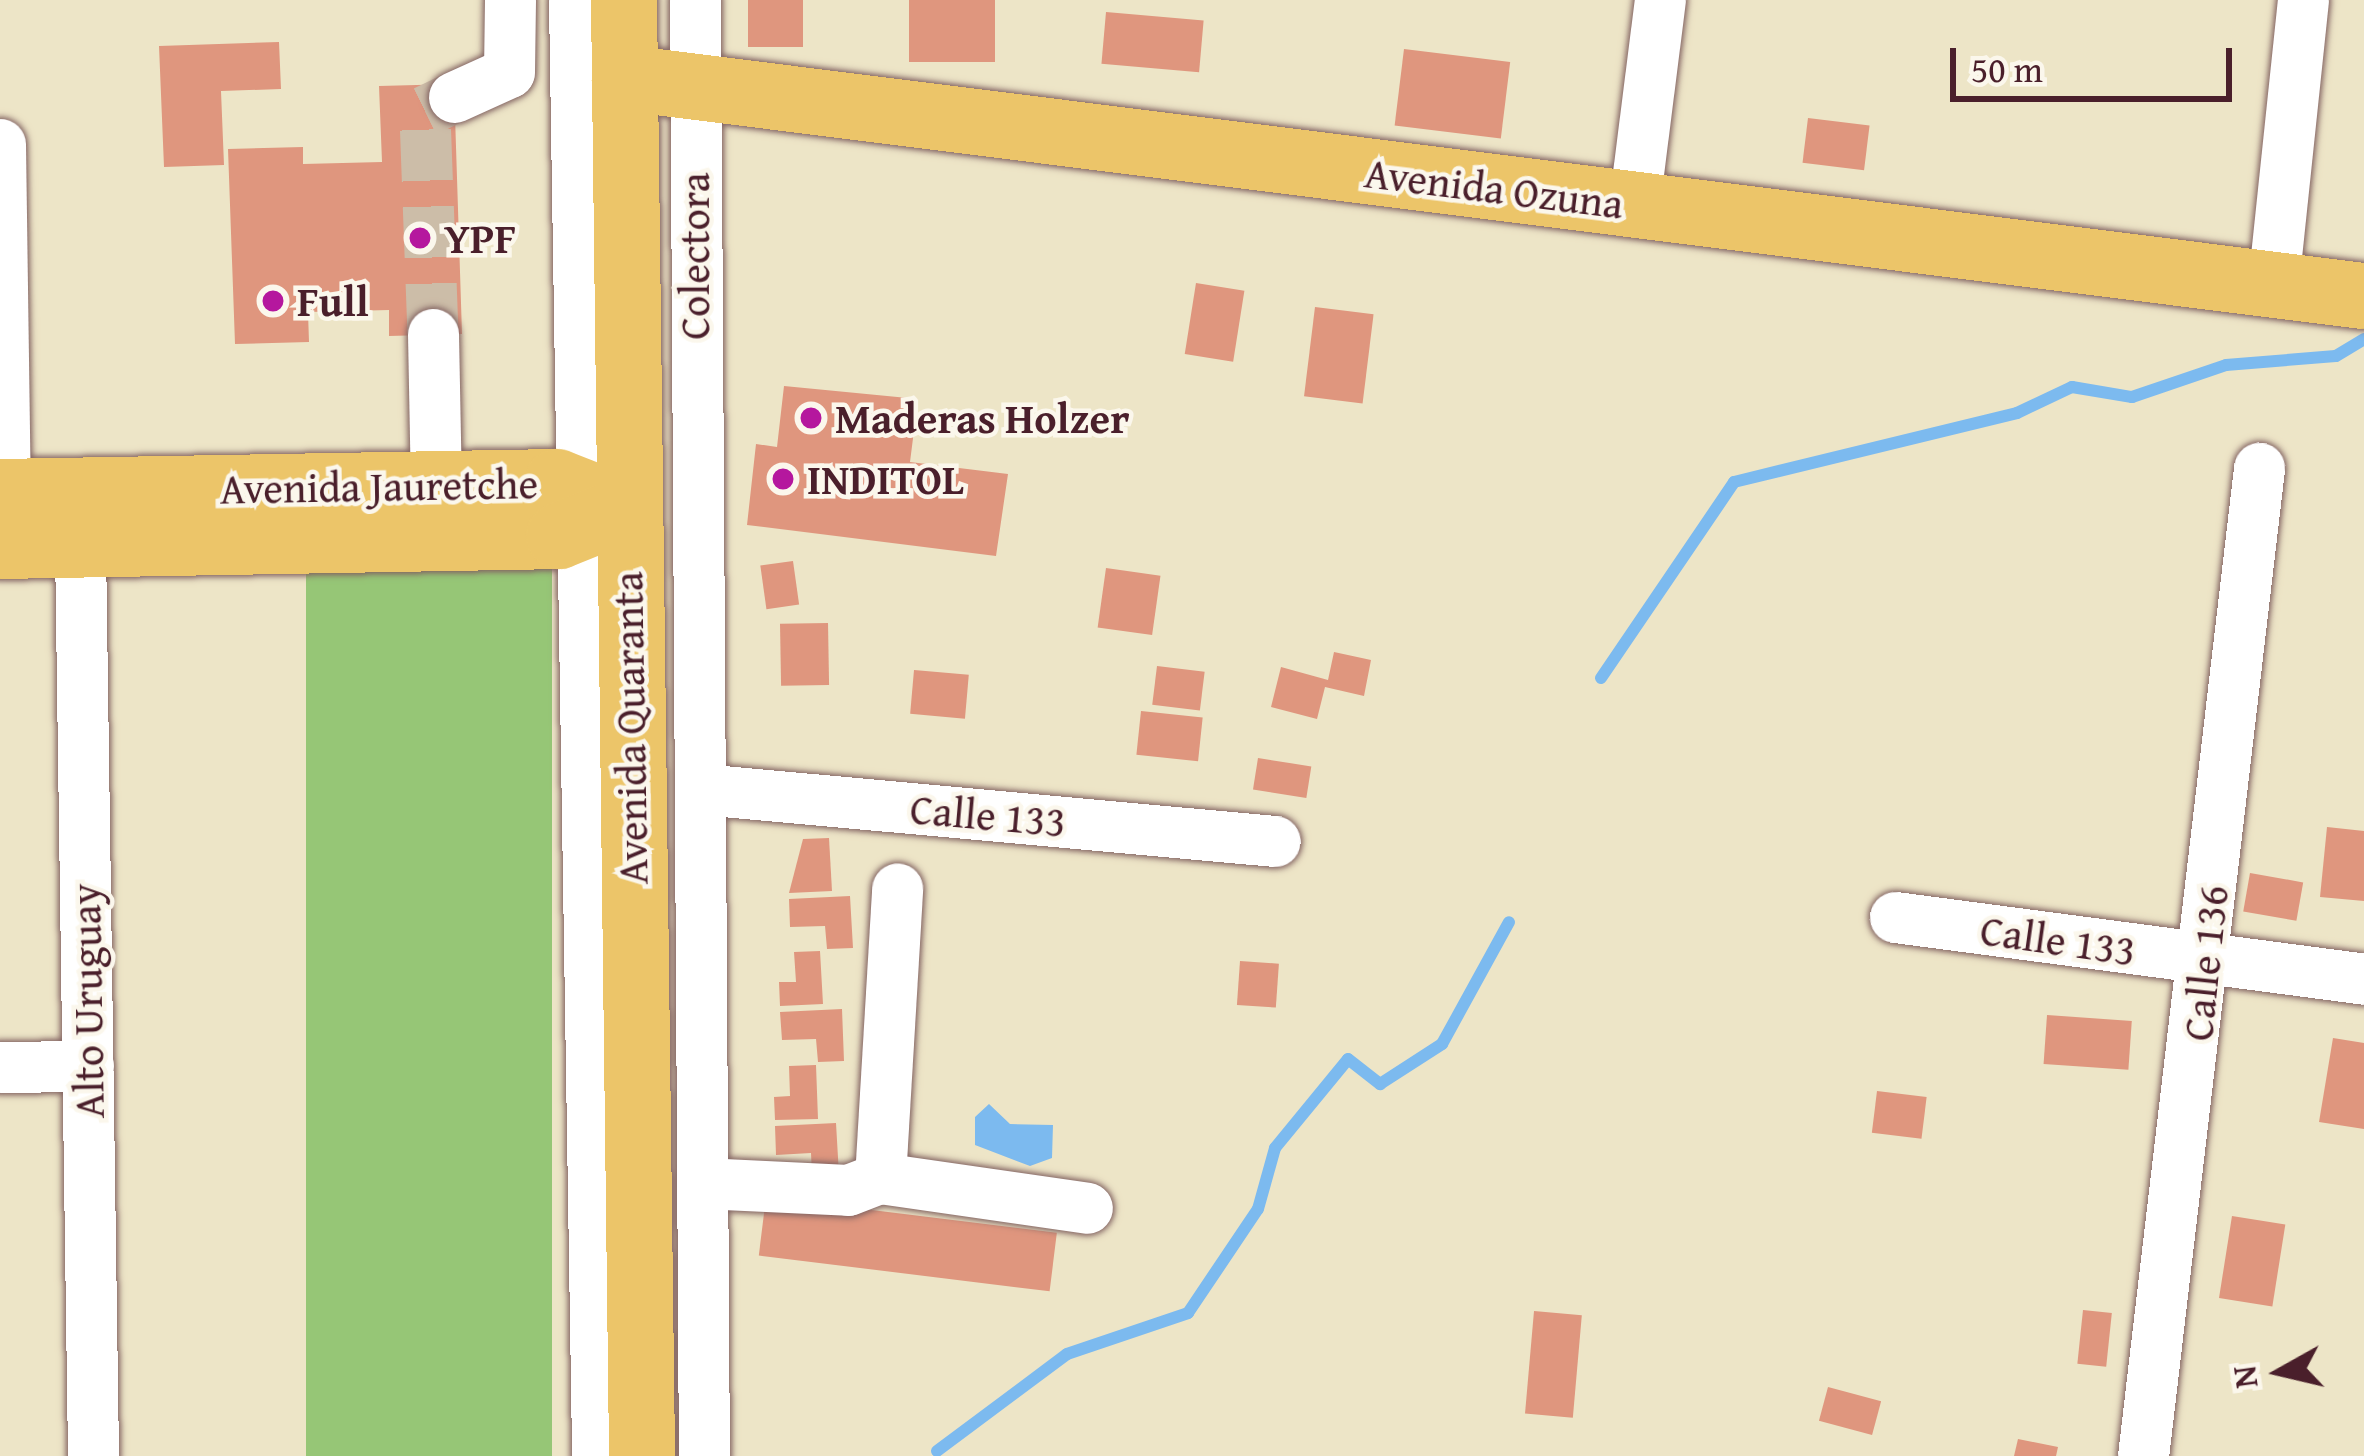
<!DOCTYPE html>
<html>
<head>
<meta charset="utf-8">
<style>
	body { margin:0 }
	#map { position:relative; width:2364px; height:1456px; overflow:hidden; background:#ede5c7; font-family:"Gentium Book Plus",serif }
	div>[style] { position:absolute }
	.green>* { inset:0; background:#96c676; transform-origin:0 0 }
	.water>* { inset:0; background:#7cbaef }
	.stream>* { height:12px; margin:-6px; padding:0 6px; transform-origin:6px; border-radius:6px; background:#7cbaef }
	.building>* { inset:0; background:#df967e; transform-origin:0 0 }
	.minor-tunnel>* { height:51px; margin-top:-25.5px; transform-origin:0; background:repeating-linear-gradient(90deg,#ccbda8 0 51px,transparent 0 77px) }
	.roads { filter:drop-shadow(0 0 3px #836462) drop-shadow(0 0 3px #836462) }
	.minor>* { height:51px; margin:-25.5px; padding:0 25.5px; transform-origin:25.5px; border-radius:25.5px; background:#fff }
	.major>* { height:66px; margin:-33px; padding:0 33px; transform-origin:33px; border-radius:33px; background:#ecc569 }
	.highway>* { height:66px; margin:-33px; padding:0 33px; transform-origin:33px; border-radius:33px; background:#ecc569 }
	.dots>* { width:33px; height:33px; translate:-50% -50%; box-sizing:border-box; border:6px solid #fbf7ec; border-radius:50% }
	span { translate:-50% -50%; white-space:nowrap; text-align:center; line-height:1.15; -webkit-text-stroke:9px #fbf7ec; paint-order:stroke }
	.street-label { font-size:42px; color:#4a1f2b }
	.poi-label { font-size:42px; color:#4a1f2b; font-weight:700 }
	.left { translate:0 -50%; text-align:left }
	.north { position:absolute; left:2220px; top:1312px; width:120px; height:120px; -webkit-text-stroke:9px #fbf7ec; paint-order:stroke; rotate:262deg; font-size:33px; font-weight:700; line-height:48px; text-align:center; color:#4a1f2b }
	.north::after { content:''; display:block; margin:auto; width:42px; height:54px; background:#4a1f2b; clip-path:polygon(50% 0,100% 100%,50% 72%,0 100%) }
	.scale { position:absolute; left:1950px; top:48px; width:282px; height:54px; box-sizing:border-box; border:6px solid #4a1f2b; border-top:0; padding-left:15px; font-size:36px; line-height:42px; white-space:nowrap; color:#4a1f2b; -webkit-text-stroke:9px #fbf7ec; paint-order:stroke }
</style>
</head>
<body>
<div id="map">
	<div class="green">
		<div style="left:552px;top:549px;width:907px;height:246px;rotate:90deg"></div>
	</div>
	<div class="water">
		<div style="clip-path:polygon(989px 1104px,1010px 1124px,1053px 1125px,1052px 1158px,1030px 1166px,975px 1145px,975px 1117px)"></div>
	</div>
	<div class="stream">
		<div style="left:1601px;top:678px;width:237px;rotate:-55.8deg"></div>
		<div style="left:1734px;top:482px;width:291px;rotate:-13.7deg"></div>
		<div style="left:2017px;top:413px;width:61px;rotate:-25.3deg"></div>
		<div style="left:2072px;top:387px;width:61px;rotate:9.5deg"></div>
		<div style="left:2132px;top:397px;width:99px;rotate:-18.8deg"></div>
		<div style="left:2226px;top:365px;width:110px;rotate:-4.7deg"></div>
		<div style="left:2336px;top:356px;width:33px;rotate:-31deg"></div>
		<div style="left:937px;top:1451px;width:162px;rotate:-36.7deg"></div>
		<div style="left:1067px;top:1354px;width:128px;rotate:-18.7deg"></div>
		<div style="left:1188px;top:1313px;width:125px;rotate:-56.1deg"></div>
		<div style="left:1258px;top:1209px;width:63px;rotate:-74.4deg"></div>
		<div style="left:1275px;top:1148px;width:115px;rotate:-50.6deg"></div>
		<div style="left:1348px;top:1059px;width:41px;rotate:38deg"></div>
		<div style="left:1380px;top:1084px;width:74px;rotate:-32.8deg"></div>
		<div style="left:1442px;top:1044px;width:139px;rotate:-61.2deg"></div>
	</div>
	<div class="building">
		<div style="left:748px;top:0;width:55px;height:47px"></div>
		<div style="left:909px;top:0;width:86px;height:62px"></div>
		<div style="left:1106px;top:12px;width:98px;height:52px;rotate:5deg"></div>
		<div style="clip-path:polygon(279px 42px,281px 89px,221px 91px,224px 165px,164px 167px,159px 46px)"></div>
		<div style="left:1404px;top:49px;width:107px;height:77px;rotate:7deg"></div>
		<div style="clip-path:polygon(454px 84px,462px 334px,389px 336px,389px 310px,308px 312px,309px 342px,235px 344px,228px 149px,303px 147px,303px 164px,382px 162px,379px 86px)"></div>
		<div style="left:1808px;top:118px;width:62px;height:45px;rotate:7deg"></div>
		<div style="left:1196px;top:283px;width:49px;height:72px;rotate:9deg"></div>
		<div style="left:1315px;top:307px;width:59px;height:90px;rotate:7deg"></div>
		<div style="clip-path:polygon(784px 386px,918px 399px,910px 462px,1008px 474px,996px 556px,747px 525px,756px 444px,777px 447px)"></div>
		<div style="left:793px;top:561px;width:44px;height:33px;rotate:82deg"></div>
		<div style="left:1106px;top:568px;width:55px;height:60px;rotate:8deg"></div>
		<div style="left:828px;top:623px;width:62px;height:48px;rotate:89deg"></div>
		<div style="clip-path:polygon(1334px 652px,1371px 660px,1364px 696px,1325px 687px,1317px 719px,1271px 707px,1281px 667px,1328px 680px)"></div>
		<div style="left:1157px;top:666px;width:48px;height:39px;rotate:7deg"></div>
		<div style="left:914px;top:670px;width:55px;height:44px;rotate:5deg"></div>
		<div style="left:1141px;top:711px;width:62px;height:44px;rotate:6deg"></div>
		<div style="left:1258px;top:758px;width:54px;height:32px;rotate:9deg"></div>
		<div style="clip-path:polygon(2327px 827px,2364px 831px,2364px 901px,2320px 897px)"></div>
		<div style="clip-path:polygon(829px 838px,832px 891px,789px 893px,803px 839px)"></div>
		<div style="left:2250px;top:873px;width:54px;height:39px;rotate:10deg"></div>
		<div style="clip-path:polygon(850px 896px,853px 948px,827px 949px,825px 926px,790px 927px,789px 899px)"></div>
		<div style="clip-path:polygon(820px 951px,823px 1004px,780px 1006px,779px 982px,796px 982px,794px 952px)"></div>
		<div style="left:1240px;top:961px;width:39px;height:44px;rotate:4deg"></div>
		<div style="clip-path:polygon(842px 1009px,844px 1061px,818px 1062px,816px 1039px,782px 1040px,780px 1012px)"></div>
		<div style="left:2047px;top:1015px;width:85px;height:49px;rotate:4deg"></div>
		<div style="clip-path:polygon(2333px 1038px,2364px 1043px,2364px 1129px,2319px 1122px)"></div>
		<div style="clip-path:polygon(816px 1065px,818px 1119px,775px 1120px,774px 1097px,790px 1096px,789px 1066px)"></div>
		<div style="left:1877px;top:1091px;width:50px;height:42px;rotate:7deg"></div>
		<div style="clip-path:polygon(836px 1123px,839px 1175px,812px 1176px,811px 1153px,776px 1155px,775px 1126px)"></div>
		<div style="left:766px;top:1197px;width:293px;height:59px;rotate:7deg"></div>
		<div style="left:2232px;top:1216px;width:54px;height:83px;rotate:9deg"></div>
		<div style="left:2083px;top:1310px;width:29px;height:54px;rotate:6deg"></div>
		<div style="left:1534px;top:1311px;width:48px;height:103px;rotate:5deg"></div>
		<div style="left:1828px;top:1387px;width:55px;height:35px;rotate:15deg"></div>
		<div style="clip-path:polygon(2018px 1439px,2058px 1447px,2056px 1456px,2014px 1456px)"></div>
	</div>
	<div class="minor-tunnel">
		<div style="left:433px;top:334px;width:223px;rotate:-92.1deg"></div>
		<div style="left:425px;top:111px;width:32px;rotate:-26deg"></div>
	</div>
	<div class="roads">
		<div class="minor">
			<div style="left:574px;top:0;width:1456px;rotate:89.09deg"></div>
			<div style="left:695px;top:0;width:1456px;rotate:89.65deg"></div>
			<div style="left:454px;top:97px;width:60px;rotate:-24.4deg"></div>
			<div style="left:509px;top:72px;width:72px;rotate:-89.2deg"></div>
			<div style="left:0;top:144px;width:348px;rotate:89.2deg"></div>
			<div style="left:1634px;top:205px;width:207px;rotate:-82.8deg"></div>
			<div style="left:2273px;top:285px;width:287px;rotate:-84deg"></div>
			<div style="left:433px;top:334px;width:150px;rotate:88.9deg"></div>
			<div style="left:80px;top:545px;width:911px;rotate:89.18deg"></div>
			<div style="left:701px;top:789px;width:576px;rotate:5.18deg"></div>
			<div style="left:1895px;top:917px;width:473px;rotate:7.5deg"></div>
			<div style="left:0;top:1067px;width:88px;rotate:-0.7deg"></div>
			<div style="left:880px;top:1178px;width:290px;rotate:-86.6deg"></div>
			<div style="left:702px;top:1183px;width:146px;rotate:2.7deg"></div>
			<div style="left:848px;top:1190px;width:34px;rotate:-21deg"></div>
			<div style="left:880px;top:1178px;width:209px;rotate:8.2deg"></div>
			<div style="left:2143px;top:1456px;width:995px;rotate:-83.3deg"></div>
		</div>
		<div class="major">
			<div style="left:625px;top:78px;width:1753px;rotate:7.15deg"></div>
			<div style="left:0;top:492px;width:557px;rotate:-1.03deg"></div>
			<div style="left:557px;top:482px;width:74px;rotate:21.4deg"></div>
			<div style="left:0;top:546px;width:559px;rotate:-1.02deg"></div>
			<div style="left:559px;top:536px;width:72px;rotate:-21.9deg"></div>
		</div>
		<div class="highway">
			<div style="left:624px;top:0;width:1456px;rotate:89.29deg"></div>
		</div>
	</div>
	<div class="dots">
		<div style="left:420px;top:238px;background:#b5179e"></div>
		<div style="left:273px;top:301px;background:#b5179e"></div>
		<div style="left:811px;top:418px;background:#b5179e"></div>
		<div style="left:783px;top:479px;background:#b5179e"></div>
	</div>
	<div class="street-label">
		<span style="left:1494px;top:188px;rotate:7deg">Avenida Ozuna</span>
		<span style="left:694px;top:256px;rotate:-90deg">Colectora</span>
		<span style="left:379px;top:486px;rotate:-1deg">Avenida Jauretche</span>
		<span style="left:630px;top:728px;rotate:-91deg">Avenida Quaranta</span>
		<span style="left:988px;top:815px;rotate:5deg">Calle 133</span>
		<span style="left:2058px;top:940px;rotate:8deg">Calle 133</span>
		<span style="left:2205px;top:963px;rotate:-84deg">Calle 136</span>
		<span style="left:87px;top:1001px;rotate:-91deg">Alto Uruguay</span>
	</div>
	<div class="poi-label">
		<span class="left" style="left:444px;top:238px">YPF</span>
		<span class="left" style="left:297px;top:301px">Full</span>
		<span class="left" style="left:835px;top:418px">Maderas Holzer</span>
		<span class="left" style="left:807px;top:479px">INDITOL</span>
	</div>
	<div class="north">N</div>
	<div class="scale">50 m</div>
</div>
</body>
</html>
